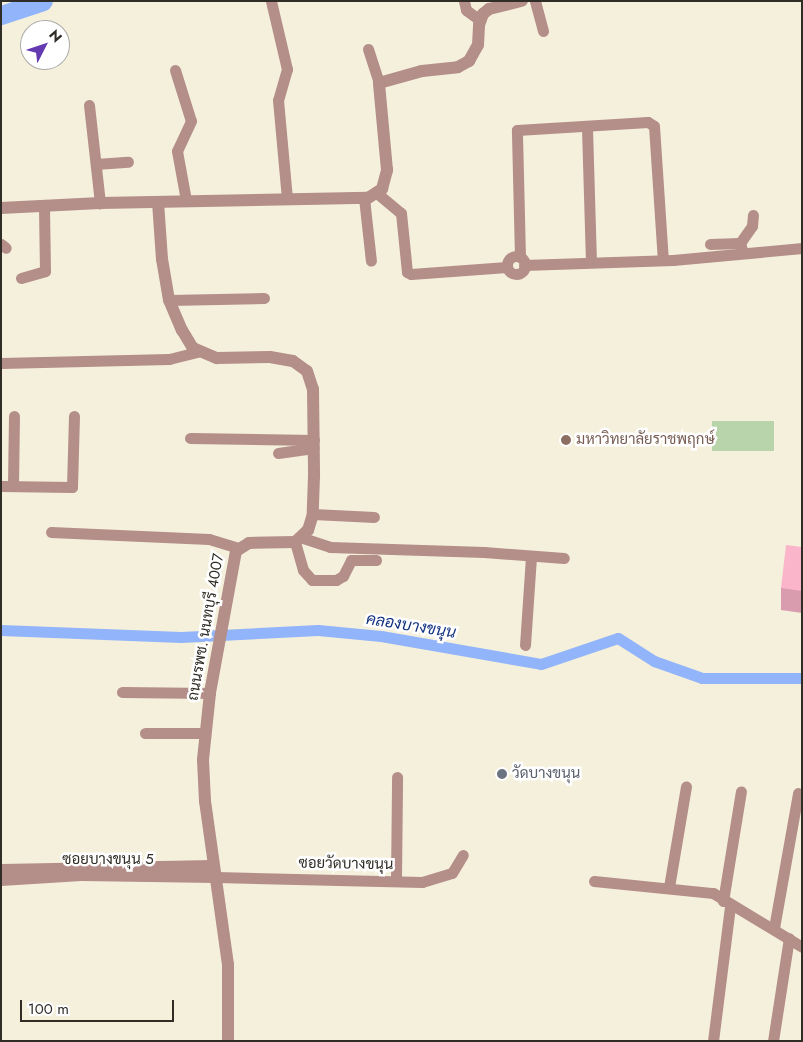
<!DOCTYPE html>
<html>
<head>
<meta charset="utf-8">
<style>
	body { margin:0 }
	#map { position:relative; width:803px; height:1042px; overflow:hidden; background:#f5f0dc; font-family:Jost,Sarabun,sans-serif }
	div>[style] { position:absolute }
	.green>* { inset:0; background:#b8d4aa; transform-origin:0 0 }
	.canal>* { height:11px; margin:-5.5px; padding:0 5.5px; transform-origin:5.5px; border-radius:5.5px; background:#92b4fa }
	.river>* { height:19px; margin:-9.5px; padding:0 9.5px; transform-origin:9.5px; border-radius:9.5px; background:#92b4fa }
	.minor>* { height:11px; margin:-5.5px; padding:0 5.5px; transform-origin:5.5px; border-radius:5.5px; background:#b48e89 }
	.minor>.ring { margin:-5.5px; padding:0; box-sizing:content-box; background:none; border:11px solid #b48e89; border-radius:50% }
	.tertiary>* { height:12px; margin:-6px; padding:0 6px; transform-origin:6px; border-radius:6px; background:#b48e89 }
	.wall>* { inset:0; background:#d89cae }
	.building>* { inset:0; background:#fbb5ca }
	.dots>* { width:14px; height:14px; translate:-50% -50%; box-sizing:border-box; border:2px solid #fff; border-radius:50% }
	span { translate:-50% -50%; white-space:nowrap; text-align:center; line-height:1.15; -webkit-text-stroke:5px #fff; paint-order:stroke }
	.education-label { font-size:15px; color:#785e54 }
	.left { translate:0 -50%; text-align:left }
	.street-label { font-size:15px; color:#2f2d26 }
	.worship-label { font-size:15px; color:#5b616d }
	.water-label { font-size:16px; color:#133380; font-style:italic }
	.frame { position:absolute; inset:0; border:2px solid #2f2d26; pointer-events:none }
	.north { position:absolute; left:20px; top:20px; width:50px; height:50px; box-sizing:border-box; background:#fff; border:1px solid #acaba8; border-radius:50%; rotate:49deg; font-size:14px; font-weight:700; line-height:20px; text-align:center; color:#2f2d26 }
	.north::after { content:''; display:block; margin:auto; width:18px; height:22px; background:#6439b1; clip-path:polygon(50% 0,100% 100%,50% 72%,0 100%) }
	.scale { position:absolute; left:20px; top:1000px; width:154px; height:22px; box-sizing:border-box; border:2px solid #2f2d26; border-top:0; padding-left:6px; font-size:15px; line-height:18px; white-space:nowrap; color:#2f2d26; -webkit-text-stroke:4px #fff; paint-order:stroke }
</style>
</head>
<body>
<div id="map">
	<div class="green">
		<div style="left:712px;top:421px;width:62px;height:30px"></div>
	</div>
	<div class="canal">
		<div style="left:1px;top:630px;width:180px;rotate:2.2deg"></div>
		<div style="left:181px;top:637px;width:137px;rotate:-2.9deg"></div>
		<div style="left:318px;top:630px;width:63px;rotate:5.4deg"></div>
		<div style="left:381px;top:636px;width:162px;rotate:9.9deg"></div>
		<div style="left:541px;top:664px;width:81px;rotate:-18.7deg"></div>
		<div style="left:618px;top:638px;width:43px;rotate:32.6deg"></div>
		<div style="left:654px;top:661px;width:51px;rotate:19.5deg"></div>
		<div style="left:702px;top:678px;width:100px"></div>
	</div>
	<div class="river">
		<div style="left:1px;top:15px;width:44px;rotate:-18.4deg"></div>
	</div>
	<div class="minor">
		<div style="left:271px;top:1px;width:70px;rotate:76.8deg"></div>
		<div style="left:287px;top:69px;width:32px;rotate:106deg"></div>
		<div style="left:278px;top:100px;width:98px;rotate:84.8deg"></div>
		<div style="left:464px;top:1px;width:9px;rotate:77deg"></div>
		<div style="left:466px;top:10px;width:17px;rotate:36deg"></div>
		<div style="left:535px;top:1px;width:31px;rotate:75deg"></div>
		<div style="left:368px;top:49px;width:36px;rotate:72deg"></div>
		<div style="left:175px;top:70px;width:53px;rotate:72.6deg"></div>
		<div style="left:191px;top:121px;width:33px;rotate:115deg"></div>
		<div style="left:177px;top:151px;width:50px;rotate:79.6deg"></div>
		<div style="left:89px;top:105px;width:99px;rotate:83.6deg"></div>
		<div style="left:587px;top:128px;width:134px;rotate:88.3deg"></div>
		<div style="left:96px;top:164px;width:32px;rotate:-4deg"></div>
		<div style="left:378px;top:194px;width:30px;rotate:40deg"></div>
		<div style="left:401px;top:213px;width:59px;rotate:84.2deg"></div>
		<div style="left:407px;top:272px;width:4px;rotate:27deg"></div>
		<div style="left:411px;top:274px;width:96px;rotate:-4.2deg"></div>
		<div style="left:364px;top:198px;width:63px;rotate:83.7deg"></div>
		<div style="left:1px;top:244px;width:6px;rotate:39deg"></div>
		<div style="left:710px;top:244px;width:30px;rotate:-2deg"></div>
		<div style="left:743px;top:253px;width:10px;rotate:-107deg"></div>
		<div style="left:740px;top:243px;width:21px;rotate:-55deg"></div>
		<div style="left:752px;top:226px;width:11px;rotate:-85deg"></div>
		<div class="ring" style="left:507px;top:256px;width:7px;height:7px"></div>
		<div style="left:520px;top:257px;width:127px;rotate:-91.4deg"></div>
		<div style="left:517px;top:130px;width:131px;rotate:-3.5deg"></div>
		<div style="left:648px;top:122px;width:7px;rotate:34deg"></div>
		<div style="left:654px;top:126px;width:134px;rotate:86.2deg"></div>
		<div style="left:524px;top:265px;width:149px;rotate:-1.9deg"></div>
		<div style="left:673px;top:260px;width:130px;rotate:-5.3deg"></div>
		<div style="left:21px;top:278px;width:25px;rotate:-16deg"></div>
		<div style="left:45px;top:271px;width:64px;rotate:-90.9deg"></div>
		<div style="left:169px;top:300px;width:95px;rotate:-1.2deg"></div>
		<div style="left:1px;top:363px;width:168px;rotate:-1.4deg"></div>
		<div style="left:169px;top:359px;width:30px;rotate:-14deg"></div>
		<div style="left:190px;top:438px;width:124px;rotate:0.9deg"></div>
		<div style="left:278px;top:453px;width:36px;rotate:-8deg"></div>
		<div style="left:1px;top:486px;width:71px;rotate:0.8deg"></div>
		<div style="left:72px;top:487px;width:71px;rotate:-88.4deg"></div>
		<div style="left:13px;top:486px;width:70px;rotate:-89.2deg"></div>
		<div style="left:313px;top:514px;width:61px;rotate:2.8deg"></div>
		<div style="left:51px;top:532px;width:158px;rotate:2.5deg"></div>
		<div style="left:209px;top:539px;width:30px;rotate:17deg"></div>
		<div style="left:303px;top:538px;width:28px;rotate:18deg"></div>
		<div style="left:330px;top:547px;width:154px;rotate:1.9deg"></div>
		<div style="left:484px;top:552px;width:80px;rotate:4.3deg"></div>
		<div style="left:295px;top:542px;width:29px;rotate:74deg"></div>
		<div style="left:303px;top:570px;width:13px;rotate:48deg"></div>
		<div style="left:312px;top:580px;width:24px"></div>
		<div style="left:336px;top:580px;width:8px;rotate:-30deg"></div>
		<div style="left:343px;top:576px;width:18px;rotate:-63deg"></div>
		<div style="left:351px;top:560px;width:25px"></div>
		<div style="left:525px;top:645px;width:88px;rotate:-86.1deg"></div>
		<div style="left:122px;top:692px;width:88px;rotate:0.7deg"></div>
		<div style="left:145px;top:733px;width:60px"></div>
		<div style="left:1px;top:869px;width:212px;rotate:-1.1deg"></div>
		<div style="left:216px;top:877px;width:206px;rotate:1.4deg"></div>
		<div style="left:422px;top:882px;width:31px;rotate:-17deg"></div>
		<div style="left:452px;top:873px;width:21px;rotate:-59deg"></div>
		<div style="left:396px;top:880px;width:103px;rotate:-89.4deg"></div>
		<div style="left:594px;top:881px;width:120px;rotate:5.8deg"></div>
		<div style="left:713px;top:893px;width:104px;rotate:31.2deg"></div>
		<div style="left:669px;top:887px;width:102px;rotate:-80.4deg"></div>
		<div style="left:723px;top:901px;width:111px;rotate:-80.7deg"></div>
		<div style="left:774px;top:928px;width:137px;rotate:-79.9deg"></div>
		<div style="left:713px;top:1041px;width:136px;rotate:-82.8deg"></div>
		<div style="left:773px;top:1041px;width:104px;rotate:-81.2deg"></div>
	</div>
	<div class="tertiary">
		<div style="left:158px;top:202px;width:57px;rotate:86deg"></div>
		<div style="left:162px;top:259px;width:42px;rotate:80.3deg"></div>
		<div style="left:169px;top:300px;width:33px;rotate:67deg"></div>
		<div style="left:182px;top:330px;width:21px;rotate:59deg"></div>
		<div style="left:193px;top:348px;width:26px;rotate:23deg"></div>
		<div style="left:217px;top:358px;width:53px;rotate:-1.1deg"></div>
		<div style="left:270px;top:357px;width:23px;rotate:10deg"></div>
		<div style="left:293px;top:361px;width:17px;rotate:36deg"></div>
		<div style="left:307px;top:371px;width:19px;rotate:72deg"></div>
		<div style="left:313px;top:389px;width:87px;rotate:89.3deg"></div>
		<div style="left:314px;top:476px;width:38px;rotate:92deg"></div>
		<div style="left:313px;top:514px;width:17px;rotate:107deg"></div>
		<div style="left:308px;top:530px;width:18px;rotate:137deg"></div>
		<div style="left:295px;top:542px;width:46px;rotate:178.8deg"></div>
		<div style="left:249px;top:543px;width:15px;rotate:148deg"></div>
		<div style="left:236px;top:551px;width:144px;rotate:100.4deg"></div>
		<div style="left:210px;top:693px;width:67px;rotate:96deg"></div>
		<div style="left:203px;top:760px;width:41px;rotate:87.2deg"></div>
		<div style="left:205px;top:801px;width:166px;rotate:82deg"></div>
		<div style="left:228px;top:965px;width:76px;rotate:90deg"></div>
		<div style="left:1px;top:208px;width:99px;rotate:-2.9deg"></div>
		<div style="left:100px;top:203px;width:268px;rotate:-1.1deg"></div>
		<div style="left:368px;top:198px;width:17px;rotate:-33deg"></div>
		<div style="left:382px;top:189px;width:20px;rotate:-75deg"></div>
		<div style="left:387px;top:170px;width:87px;rotate:-95.3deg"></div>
		<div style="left:379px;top:83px;width:45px;rotate:-15.6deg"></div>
		<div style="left:422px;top:71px;width:36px;rotate:-6deg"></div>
		<div style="left:458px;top:67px;width:13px;rotate:-29deg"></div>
		<div style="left:469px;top:61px;width:18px;rotate:-61deg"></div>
		<div style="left:478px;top:45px;width:20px;rotate:-87deg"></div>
		<div style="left:479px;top:25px;width:12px;rotate:-70deg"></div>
		<div style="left:483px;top:14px;width:8px;rotate:-40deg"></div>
		<div style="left:489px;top:9px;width:34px;rotate:-14deg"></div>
		<div style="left:1px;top:880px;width:80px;rotate:-3.6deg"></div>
		<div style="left:81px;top:875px;width:135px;rotate:0.8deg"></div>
	</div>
	<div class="wall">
		<div style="clip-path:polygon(802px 547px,802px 613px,781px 610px,781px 588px)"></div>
	</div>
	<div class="building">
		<div style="clip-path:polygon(786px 545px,802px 547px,802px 591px,781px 588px)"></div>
	</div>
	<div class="dots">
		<div style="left:566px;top:440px;background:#8d6e63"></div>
		<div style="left:502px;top:774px;background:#6b7280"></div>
	</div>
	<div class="education-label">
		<span class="left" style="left:576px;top:440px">มหาวิทยาลัยราชพฤกษ์</span>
	</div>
	<div class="street-label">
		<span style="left:206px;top:627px;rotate:-80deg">ถนนรพช. นนทบุรี 4007</span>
		<span style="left:108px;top:860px">ซอยบางขนุน 5</span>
		<span style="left:346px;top:864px;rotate:1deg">ซอยวัดบางขนุน</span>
	</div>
	<div class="worship-label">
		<span class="left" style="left:512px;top:774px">วัดบางขนุน</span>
	</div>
	<div class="water-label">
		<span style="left:411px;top:626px;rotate:9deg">คลองบางขนุน</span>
	</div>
	<div class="frame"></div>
	<div class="north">N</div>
	<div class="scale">100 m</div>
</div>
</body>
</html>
